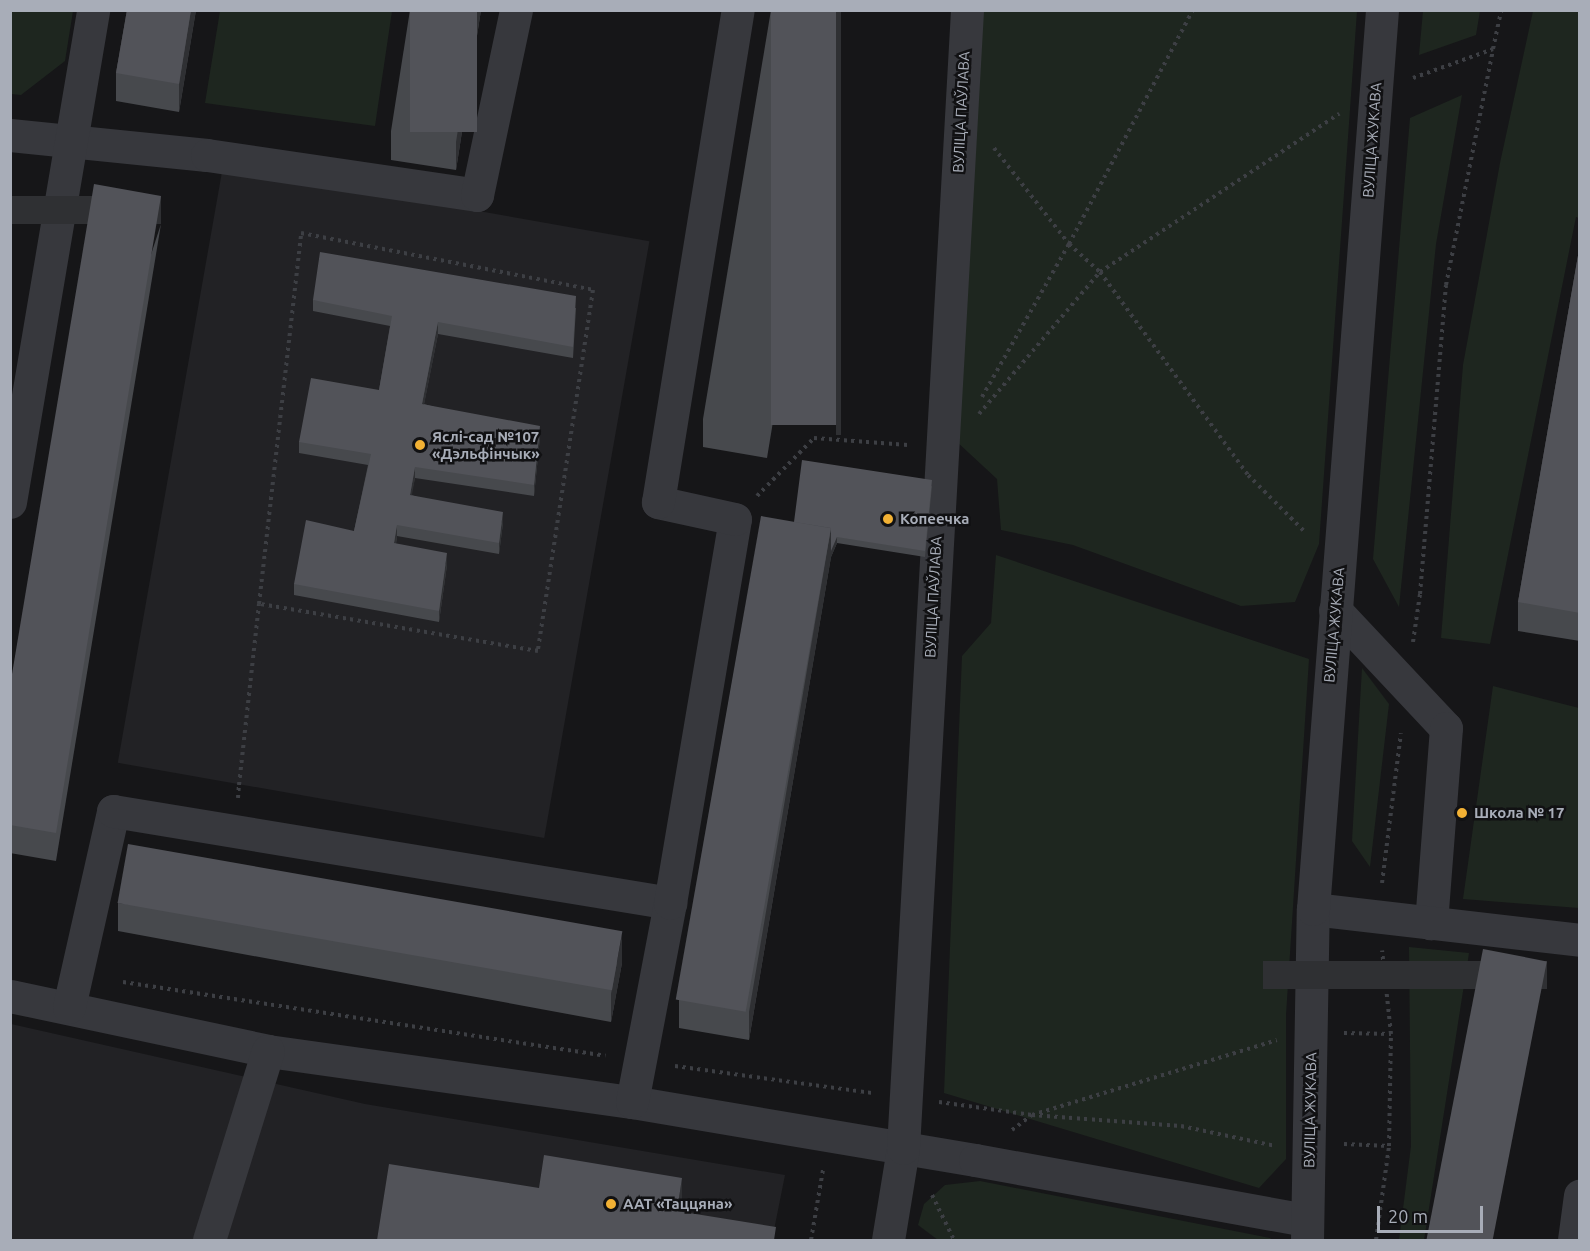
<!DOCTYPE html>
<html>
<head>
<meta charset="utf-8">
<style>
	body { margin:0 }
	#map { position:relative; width:1590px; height:1251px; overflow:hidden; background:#161618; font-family:Ubuntu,sans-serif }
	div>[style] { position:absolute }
	.built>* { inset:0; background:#222225; transform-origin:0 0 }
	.green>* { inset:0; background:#1e261f }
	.path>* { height:4px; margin-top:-2px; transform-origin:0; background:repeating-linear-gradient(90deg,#3d3f44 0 3px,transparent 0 7.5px) }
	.minor>* { height:33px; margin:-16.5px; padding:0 16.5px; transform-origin:16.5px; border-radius:16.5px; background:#37383d }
	.wall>* { inset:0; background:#47494d }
	.shaded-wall>* { inset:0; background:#2f3033; transform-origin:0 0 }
	.building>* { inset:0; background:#525359; transform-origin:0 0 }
	.dots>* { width:16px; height:16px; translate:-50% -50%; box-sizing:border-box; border:3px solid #111113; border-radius:50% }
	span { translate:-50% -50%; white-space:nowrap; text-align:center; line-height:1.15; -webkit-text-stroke:5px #111113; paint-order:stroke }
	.street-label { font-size:15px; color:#a8adb8 }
	.poi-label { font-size:15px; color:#a8adb8; font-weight:700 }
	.left { translate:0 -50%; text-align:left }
	.frame { position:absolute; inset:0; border:12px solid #a8adb8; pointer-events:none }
	.scale { position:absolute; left:1377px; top:1206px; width:106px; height:27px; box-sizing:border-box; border:3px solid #a8adb8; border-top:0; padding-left:8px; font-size:18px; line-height:21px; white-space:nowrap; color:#a8adb8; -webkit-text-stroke:4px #111113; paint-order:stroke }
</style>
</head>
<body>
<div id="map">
	<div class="built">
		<div style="left:223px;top:166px;width:433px;height:606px;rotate:10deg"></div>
		<div style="clip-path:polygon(11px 1024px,365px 1104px,785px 1175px,772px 1240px,11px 1240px)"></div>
	</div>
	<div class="green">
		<div style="clip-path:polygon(11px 10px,73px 11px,65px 61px,21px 95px,11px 94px)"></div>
		<div style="clip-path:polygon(220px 11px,392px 11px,375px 126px,205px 103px)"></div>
		<div style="clip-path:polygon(983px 11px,1357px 11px,1319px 544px,1295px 602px,1241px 606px,1073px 545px,1001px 530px,997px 479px,956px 441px)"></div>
		<div style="clip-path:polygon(1423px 11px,1480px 11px,1476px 35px,1419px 55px)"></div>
		<div style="clip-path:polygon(1533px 11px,1579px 11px,1579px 218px,1576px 217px,1490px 644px,1441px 638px,1463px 365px,1500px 163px)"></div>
		<div style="clip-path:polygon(1462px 95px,1436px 244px,1399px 607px,1373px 559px,1410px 118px)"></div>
		<div style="clip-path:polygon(996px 555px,1309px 659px,1286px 1015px,1286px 1159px,1259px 1188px,944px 1093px,962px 656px,991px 623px)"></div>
		<div style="clip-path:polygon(1362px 668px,1389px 704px,1370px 867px,1352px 841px)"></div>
		<div style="clip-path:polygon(1493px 686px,1579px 708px,1579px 908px,1463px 899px)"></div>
		<div style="clip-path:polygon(1409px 947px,1469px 953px,1424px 1240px,1399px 1240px,1411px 1146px)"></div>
		<div style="clip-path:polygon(980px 1181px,1270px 1238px,1272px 1240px,938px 1240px,918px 1225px,924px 1204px,945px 1185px)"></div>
	</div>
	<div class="path">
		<div style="left:1413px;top:78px;width:85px;rotate:-19.9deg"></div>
		<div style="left:1493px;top:49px;width:40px;rotate:-78deg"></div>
		<div style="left:994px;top:148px;width:122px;rotate:52deg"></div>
		<div style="left:1069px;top:244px;width:42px;rotate:42.1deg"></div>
		<div style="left:1100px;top:272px;width:251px;rotate:53.9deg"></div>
		<div style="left:1248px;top:475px;width:82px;rotate:45deg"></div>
		<div style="left:982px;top:397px;width:176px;rotate:-60.4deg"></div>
		<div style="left:1069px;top:244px;width:265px;rotate:-62.1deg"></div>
		<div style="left:979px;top:414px;width:187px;rotate:-49.6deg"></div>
		<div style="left:1100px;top:272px;width:287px;rotate:-33.5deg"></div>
		<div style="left:757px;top:496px;width:81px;rotate:-45.5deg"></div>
		<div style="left:814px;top:438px;width:94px;rotate:4.3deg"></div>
		<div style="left:1413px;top:642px;width:49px;rotate:-81.7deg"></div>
		<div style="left:1420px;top:594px;width:310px;rotate:-85.2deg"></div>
		<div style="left:1446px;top:285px;width:240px;rotate:-78.7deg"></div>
		<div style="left:238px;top:798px;width:13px;rotate:-86deg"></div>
		<div style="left:239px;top:785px;width:182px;rotate:-83.7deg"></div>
		<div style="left:259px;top:604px;width:373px;rotate:-83.5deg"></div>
		<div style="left:301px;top:233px;width:298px;rotate:11deg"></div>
		<div style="left:593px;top:290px;width:365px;rotate:98.7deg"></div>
		<div style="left:538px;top:651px;width:283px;rotate:-170.4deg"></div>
		<div style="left:1382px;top:883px;width:151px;rotate:-82.8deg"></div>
		<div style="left:123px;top:982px;width:488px;rotate:8.7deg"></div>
		<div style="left:1344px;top:1033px;width:47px;rotate:1.2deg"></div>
		<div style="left:675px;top:1066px;width:200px;rotate:7.8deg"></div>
		<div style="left:939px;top:1102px;width:94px;rotate:8deg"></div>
		<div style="left:1032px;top:1115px;width:256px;rotate:-17deg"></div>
		<div style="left:1012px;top:1130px;width:25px;rotate:-37deg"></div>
		<div style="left:1032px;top:1115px;width:149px;rotate:4.2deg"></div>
		<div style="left:1181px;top:1126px;width:97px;rotate:11.9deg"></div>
		<div style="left:1344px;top:1144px;width:45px;rotate:2.5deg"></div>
		<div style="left:1389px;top:1146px;width:112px;rotate:-89deg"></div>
		<div style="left:1391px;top:1034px;width:84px;rotate:-96.1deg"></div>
		<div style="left:932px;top:1195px;width:50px;rotate:63.9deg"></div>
		<div style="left:811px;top:1240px;width:71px;rotate:-80.3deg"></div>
		<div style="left:1376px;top:1240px;width:95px;rotate:-82.1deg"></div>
	</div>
	<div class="minor">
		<div style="left:10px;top:135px;width:198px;rotate:5.8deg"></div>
		<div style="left:207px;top:155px;width:273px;rotate:8.4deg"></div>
		<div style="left:477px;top:195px;width:189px;rotate:-78.1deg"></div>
		<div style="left:10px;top:502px;width:499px;rotate:-80.4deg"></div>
		<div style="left:1335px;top:610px;width:162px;rotate:46.8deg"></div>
		<div style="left:1446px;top:728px;width:196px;rotate:94.4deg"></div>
		<div style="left:1313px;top:909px;width:269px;rotate:6.6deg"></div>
		<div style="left:10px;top:996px;width:264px;rotate:12deg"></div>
		<div style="left:268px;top:1051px;width:368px;rotate:8deg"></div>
		<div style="left:632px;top:1102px;width:348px;rotate:9.6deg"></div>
		<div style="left:975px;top:1160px;width:336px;rotate:10.3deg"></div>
		<div style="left:69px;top:1007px;width:201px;rotate:-77.3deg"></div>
		<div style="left:113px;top:811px;width:565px;rotate:9.38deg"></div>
		<div style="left:632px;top:1102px;width:203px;rotate:-79.2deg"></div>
		<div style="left:670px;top:903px;width:389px;rotate:-80.4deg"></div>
		<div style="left:735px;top:519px;width:79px;rotate:-167.6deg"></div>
		<div style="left:658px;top:502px;width:498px;rotate:-80.8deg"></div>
		<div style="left:209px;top:1240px;width:198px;rotate:-72.7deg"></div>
		<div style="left:888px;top:1240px;width:93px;rotate:-80.7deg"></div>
		<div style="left:903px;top:1148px;width:1140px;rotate:-86.78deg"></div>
		<div style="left:1307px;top:1240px;width:331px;rotate:-89deg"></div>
		<div style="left:1313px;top:909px;width:902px;rotate:-85.61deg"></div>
		<div style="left:1574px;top:1240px;width:45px;rotate:-82.4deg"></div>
	</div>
	<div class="wall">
		<div style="clip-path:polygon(127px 10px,196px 10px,179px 112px,116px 101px,116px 73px)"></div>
		<div style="clip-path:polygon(410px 10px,481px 10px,456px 170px,391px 160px,391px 131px)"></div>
		<div style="clip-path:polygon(771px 10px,841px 10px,767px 458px,703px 447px,703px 419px)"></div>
		<div style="clip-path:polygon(161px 224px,56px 861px,10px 853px,10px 686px)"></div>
		<div style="clip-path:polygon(1580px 244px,1580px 641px,1518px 631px,1518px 602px)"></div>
		<div style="clip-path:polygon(313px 300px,576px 308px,573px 358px,438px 334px,424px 404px,540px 437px,534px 496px,415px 478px,411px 495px,503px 523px,499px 554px,397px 536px,396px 544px,447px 565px,439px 622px,294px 595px,294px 584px,354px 531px,368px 465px,299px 453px,299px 442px,379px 390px,390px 326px,313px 311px)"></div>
		<div style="clip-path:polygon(932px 486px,925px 557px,837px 543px,831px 557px,749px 1040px,679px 1028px,679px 1000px,794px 522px)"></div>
		<div style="clip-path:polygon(118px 903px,622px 963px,611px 1022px,118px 931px)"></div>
	</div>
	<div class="shaded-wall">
		<div style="clip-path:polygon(191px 10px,196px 10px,179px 112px,179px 84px)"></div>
		<div style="clip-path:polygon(477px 10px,481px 10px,456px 170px,456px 142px)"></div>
		<div style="left:836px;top:10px;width:5px;height:425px"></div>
		<div style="left:161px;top:196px;width:28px;height:646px;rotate:90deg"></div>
		<div style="clip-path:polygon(438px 322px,438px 334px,422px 415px,422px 404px)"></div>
		<div style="clip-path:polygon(540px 426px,540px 437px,534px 496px,534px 485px)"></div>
		<div style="clip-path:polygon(415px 467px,415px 478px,410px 506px,410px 495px)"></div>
		<div style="clip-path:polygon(503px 512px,503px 523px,499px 554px,499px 543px)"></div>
		<div style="clip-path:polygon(397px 525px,397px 536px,394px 554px,394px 543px)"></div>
		<div style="clip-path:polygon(831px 528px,837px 537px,837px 543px,831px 557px,749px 1040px,749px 1012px)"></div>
		<div style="clip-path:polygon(447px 553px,447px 565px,439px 622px,439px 611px)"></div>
		<div style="clip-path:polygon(622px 935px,622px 963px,611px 1022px,611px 994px)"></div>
		<div style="left:1547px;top:961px;width:28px;height:284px;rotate:90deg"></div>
		<div style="clip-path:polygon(682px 1178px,682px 1199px,677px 1232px,677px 1211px)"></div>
	</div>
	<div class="building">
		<div style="clip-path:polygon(127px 10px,191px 10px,179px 84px,116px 73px)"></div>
		<div style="left:410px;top:10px;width:67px;height:122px"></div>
		<div style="left:771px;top:10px;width:65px;height:415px"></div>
		<div style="clip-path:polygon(94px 184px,161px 196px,56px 833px,10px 825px,10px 686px)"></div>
		<div style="clip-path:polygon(1580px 244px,1580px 613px,1518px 602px)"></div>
		<div style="clip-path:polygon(320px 252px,576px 296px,573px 347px,438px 322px,422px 404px,540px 426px,534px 485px,415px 467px,410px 495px,503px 512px,499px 543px,397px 525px,394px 543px,447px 553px,439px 611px,294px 584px,306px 520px,354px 531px,371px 454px,299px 442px,311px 378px,379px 390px,392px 316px,313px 300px)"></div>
		<div style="clip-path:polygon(802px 460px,932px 480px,925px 551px,837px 537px,831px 551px,831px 528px,794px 522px)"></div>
		<div style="left:761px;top:516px;width:71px;height:491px;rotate:10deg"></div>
		<div style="left:128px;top:844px;width:502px;height:60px;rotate:10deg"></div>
		<div style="left:1483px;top:949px;width:65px;height:296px;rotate:11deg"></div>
		<div style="clip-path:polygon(544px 1155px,682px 1178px,677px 1211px,776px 1227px,774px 1240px,377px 1240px,389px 1164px,539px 1188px)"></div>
	</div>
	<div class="dots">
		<div style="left:420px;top:445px;background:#f2b134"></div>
		<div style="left:888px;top:519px;background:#f2b134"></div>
		<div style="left:1462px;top:813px;background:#f2b134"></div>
		<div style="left:611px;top:1204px;background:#f2b134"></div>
	</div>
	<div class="street-label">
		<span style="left:961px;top:112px;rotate:-87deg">ВУЛІЦА ПАЎЛАВА</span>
		<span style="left:1372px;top:140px;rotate:-86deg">ВУЛІЦА ЖУКАВА</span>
		<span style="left:933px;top:597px;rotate:-87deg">ВУЛІЦА ПАЎЛАВА</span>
		<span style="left:1334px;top:625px;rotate:-85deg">ВУЛІЦА ЖУКАВА</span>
		<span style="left:1310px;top:1110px;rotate:-89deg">ВУЛІЦА ЖУКАВА</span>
	</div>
	<div class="poi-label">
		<span class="left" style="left:432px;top:445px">Яслі-сад №107<br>«Дэльфінчык»</span>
		<span class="left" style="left:900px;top:519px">Копеечка</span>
		<span class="left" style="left:1474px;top:813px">Школа № 17</span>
		<span class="left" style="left:623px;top:1204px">ААТ «Таццяна»</span>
	</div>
	<div class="frame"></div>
	<div class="scale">20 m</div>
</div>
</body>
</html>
